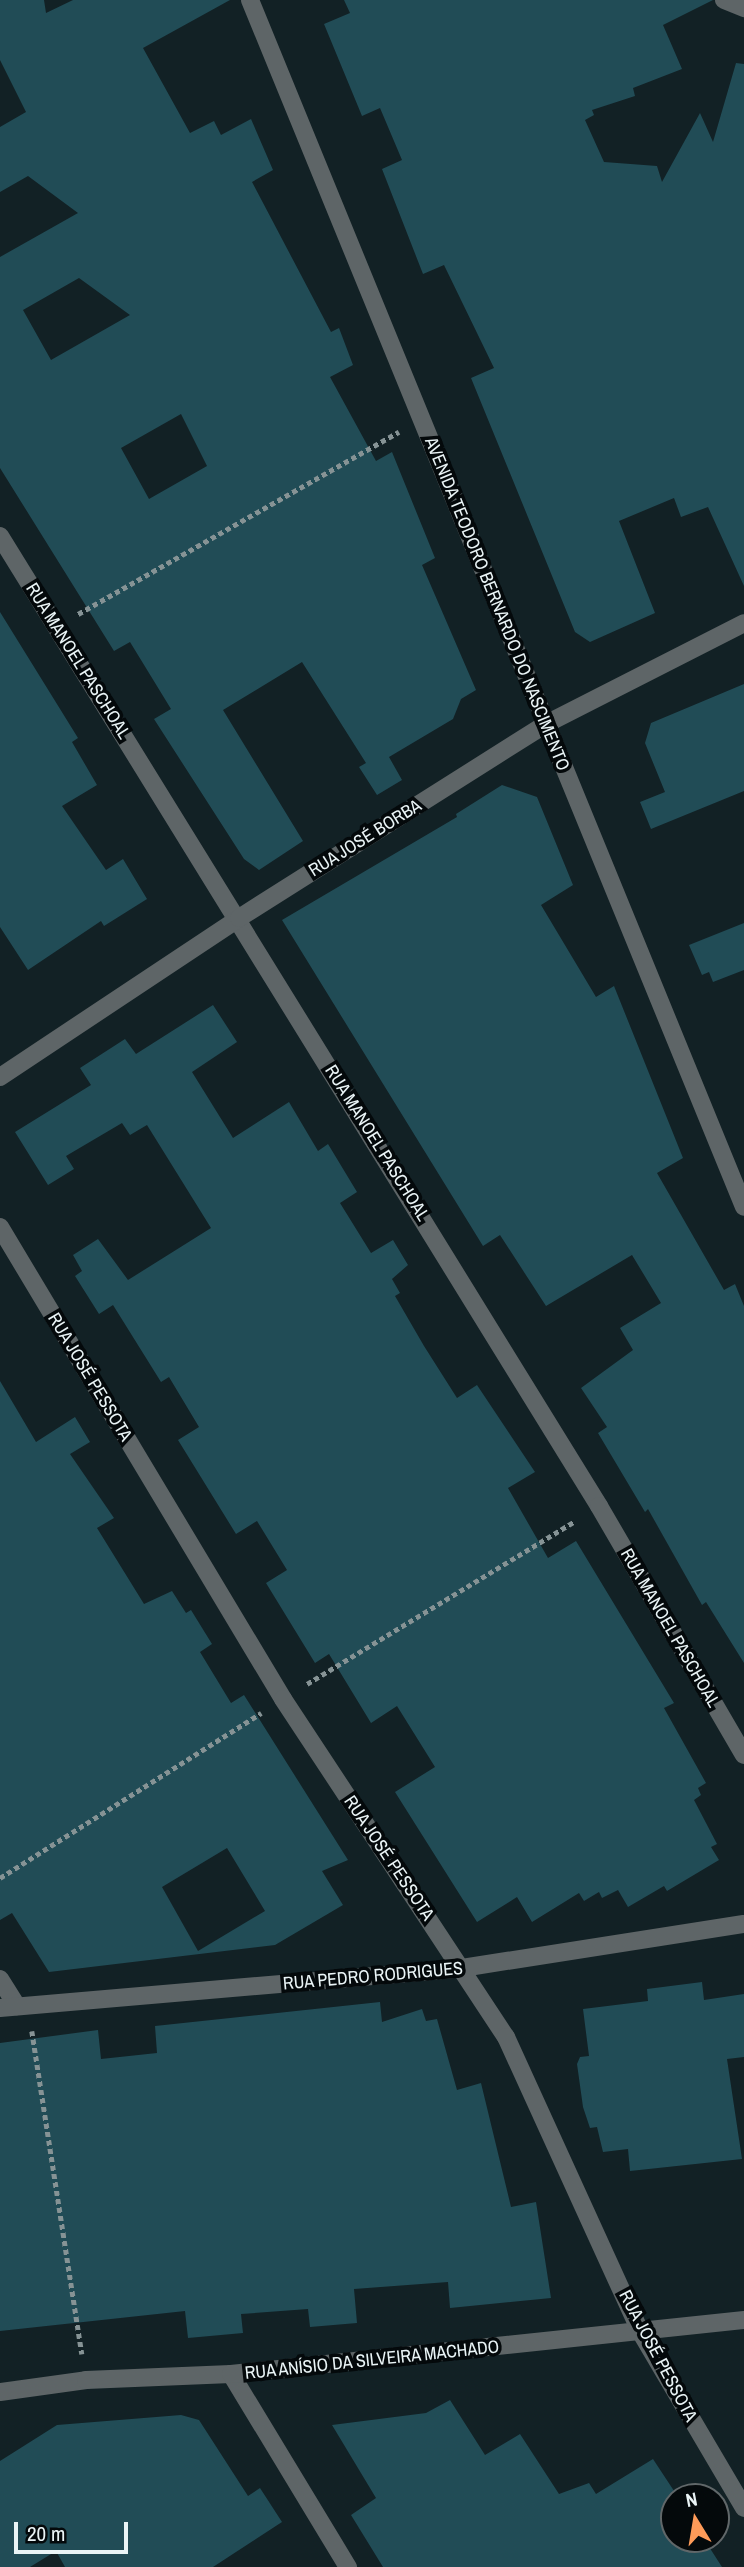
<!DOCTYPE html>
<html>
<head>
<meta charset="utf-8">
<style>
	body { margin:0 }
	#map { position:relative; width:744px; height:2567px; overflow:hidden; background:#122125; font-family:"Archivo Narrow",sans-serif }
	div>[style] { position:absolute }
	.building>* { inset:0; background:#214c56 }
	.path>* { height:4.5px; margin-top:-2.25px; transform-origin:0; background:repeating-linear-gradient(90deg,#869395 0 5px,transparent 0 8.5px) }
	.minor>* { height:18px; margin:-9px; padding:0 9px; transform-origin:9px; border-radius:9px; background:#5e6567 }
	.tertiary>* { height:18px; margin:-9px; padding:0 9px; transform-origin:9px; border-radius:9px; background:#5e6567 }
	span { translate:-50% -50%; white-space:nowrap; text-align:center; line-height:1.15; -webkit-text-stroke:7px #04090b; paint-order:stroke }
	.street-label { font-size:18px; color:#eaf4f6 }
	.north { position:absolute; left:660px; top:2483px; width:70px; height:70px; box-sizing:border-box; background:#04090b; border:2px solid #606769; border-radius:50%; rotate:349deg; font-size:19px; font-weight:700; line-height:28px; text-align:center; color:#eaf4f6 }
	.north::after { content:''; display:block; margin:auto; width:24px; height:32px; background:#fe9b59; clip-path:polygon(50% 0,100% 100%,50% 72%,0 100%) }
	.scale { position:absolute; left:14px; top:2522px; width:114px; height:32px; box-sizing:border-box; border:4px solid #eaf4f6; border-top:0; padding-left:9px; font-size:21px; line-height:24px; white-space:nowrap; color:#eaf4f6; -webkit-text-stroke:5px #04090b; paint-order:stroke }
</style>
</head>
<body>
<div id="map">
	<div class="building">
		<div style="clip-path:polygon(evenodd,0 0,44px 0,46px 13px,73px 0,230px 0,143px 48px,190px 133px,214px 121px,221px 135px,251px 119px,273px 170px,252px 182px,331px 332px,339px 328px,353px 365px,330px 377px,376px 461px,392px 452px,435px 558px,422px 565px,476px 690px,461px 699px,453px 719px,389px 757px,402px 780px,377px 795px,359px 767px,366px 763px,302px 662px,223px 710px,303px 841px,259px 870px,244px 859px,154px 719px,171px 709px,130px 642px,114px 651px,0 468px,0 257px,78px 213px,28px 176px,0 192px,0 127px,26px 112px,0 60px,0 0,79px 278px,130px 315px,51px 360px,23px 310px,79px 278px,0 0,181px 414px,207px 466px,149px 499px,121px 448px,181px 414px)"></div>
		<div style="clip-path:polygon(344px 0,713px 0,663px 25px,682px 69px,633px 88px,635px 96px,592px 110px,594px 115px,585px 120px,604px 162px,657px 166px,662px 182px,700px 113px,713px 142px,736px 63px,744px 64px,744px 586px,708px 507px,681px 517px,674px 498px,619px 521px,655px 613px,590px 642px,575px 632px,471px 378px,494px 368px,444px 265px,423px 274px,382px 169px,402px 160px,380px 108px,362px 116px,324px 24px,350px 13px)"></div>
		<div style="clip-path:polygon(0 612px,78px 738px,72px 742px,97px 785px,62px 806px,106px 870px,123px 859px,147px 899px,104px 926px,101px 921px,28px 970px,0 927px)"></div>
		<div style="clip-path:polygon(744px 684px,744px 791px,651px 829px,640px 802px,665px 792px,645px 743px,651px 723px)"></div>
		<div style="clip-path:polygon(502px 785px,537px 797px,573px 885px,541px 905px,596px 997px,614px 986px,683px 1158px,657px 1173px,724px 1290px,735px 1284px,744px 1306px,744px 1663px,706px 1602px,702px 1605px,648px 1509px,645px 1512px,598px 1433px,607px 1427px,581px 1388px,633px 1350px,620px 1328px,661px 1303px,632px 1255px,546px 1306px,500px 1235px,483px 1246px,282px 920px,457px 817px,456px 814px)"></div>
		<div style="clip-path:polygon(744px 923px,744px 970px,713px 982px,709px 972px,702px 975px,689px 945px)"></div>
		<div style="clip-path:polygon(213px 1005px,237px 1042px,192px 1072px,233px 1138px,289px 1102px,318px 1151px,328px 1144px,357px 1192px,340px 1203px,371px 1253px,393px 1240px,408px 1265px,392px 1279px,400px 1293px,395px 1296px,424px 1346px,457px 1398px,477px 1385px,535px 1472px,508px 1488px,548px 1558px,576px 1541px,674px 1703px,664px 1708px,706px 1783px,698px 1788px,701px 1795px,694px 1800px,717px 1844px,711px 1847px,719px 1860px,667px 1891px,664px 1886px,628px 1907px,618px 1890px,602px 1898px,599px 1892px,584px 1901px,579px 1893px,532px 1922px,517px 1897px,477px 1922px,395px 1792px,435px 1767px,397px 1706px,371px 1723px,329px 1654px,315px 1663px,266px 1583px,287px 1570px,257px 1521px,236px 1534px,178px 1440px,199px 1427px,169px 1377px,161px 1382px,113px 1305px,99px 1314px,75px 1276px,82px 1271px,73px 1255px,98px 1239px,128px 1280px,211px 1228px,147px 1125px,130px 1135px,122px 1123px,66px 1156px,74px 1169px,48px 1185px,15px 1132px,91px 1085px,80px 1068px,125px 1039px,136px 1054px)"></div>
		<div style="clip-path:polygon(evenodd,0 1381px,36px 1442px,75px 1417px,90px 1442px,70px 1454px,114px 1518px,97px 1528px,144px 1604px,172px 1591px,186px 1613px,191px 1610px,212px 1644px,200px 1652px,231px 1703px,244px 1695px,348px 1860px,322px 1871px,343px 1905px,275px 1945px,49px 1972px,12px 1913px,0 1920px,0 1381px,227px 1848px,265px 1911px,198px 1951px,162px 1887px,227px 1848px)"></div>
		<div style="clip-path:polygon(702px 1982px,704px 2000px,744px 1994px,744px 2057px,727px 2059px,742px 2159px,630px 2171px,628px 2149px,603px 2152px,597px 2127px,590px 2128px,583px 2107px,577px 2064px,580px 2057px,589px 2056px,583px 2009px,648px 2001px,647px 1989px)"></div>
		<div style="clip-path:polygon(380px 2002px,382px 2022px,422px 2009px,426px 2021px,437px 2019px,457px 2090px,481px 2083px,511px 2207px,536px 2202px,551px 2298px,450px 2308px,448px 2282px,354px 2289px,357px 2323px,310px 2327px,308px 2309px,241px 2314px,243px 2333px,188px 2338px,185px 2311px,0 2331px,0 2043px,98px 2030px,101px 2059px,157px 2053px,155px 2026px)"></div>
		<div style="clip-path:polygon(450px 2400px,485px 2455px,520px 2434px,559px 2494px,589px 2483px,596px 2494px,653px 2459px,678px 2497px,674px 2497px,674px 2539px,704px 2539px,722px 2567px,383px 2567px,351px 2515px,376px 2498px,332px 2425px,426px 2413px)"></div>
		<div style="clip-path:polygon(181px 2415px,199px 2420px,248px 2496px,260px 2488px,282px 2522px,213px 2567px,65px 2567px,56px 2551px,30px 2567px,0 2567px,0 2461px,57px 2425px)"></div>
	</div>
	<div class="path">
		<div style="left:78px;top:614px;width:369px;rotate:-29.6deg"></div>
		<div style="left:307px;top:1684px;width:314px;rotate:-31.3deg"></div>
		<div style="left:0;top:1878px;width:309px;rotate:-32.3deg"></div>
		<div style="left:32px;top:2031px;width:327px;rotate:81.2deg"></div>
	</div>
	<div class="minor">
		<div style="left:724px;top:0;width:22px;rotate:22deg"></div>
		<div style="left:0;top:536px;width:1140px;rotate:58.3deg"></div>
		<div style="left:599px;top:1506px;width:288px;rotate:59.8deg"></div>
		<div style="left:0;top:1077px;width:287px;rotate:-33.6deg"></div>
		<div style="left:239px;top:918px;width:363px;rotate:-32.3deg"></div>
		<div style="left:546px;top:724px;width:222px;rotate:-27deg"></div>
		<div style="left:0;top:1227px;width:550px;rotate:59.05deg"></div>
		<div style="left:283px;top:1699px;width:405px;rotate:56.6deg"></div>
		<div style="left:506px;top:2037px;width:325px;rotate:65.5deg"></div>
		<div style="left:641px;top:2333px;width:203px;rotate:59.5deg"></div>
		<div style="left:0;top:1979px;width:32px;rotate:58deg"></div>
		<div style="left:0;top:2008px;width:464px;rotate:-4.9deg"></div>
		<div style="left:462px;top:1968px;width:285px;rotate:-8.9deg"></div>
		<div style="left:231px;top:2374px;width:226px;rotate:58.8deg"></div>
		<div style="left:0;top:2392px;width:87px;rotate:-7.9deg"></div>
		<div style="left:86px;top:2380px;width:145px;rotate:-2.4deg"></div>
		<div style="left:231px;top:2374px;width:516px;rotate:-6.01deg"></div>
	</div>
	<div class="tertiary">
		<div style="left:250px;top:0;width:1304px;rotate:67.74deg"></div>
	</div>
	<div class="street-label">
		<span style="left:497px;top:604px;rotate:68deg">AVENIDA TEODORO BERNARDO DO NASCIMENTO</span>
		<span style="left:78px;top:661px;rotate:58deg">RUA MANOEL PASCHOAL</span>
		<span style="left:365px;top:838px;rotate:-32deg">RUA JOSÉ BORBA</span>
		<span style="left:377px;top:1143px;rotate:58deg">RUA MANOEL PASCHOAL</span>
		<span style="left:90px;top:1377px;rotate:59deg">RUA JOSÉ PESSOTA</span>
		<span style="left:670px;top:1628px;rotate:60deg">RUA MANOEL PASCHOAL</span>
		<span style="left:389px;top:1858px;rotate:56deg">RUA JOSÉ PESSOTA</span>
		<span style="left:373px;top:1976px;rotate:-5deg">RUA PEDRO RODRIGUES</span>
		<span style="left:658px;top:2356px;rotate:62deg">RUA JOSÉ PESSOTA</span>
		<span style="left:372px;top:2360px;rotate:-6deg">RUA ANÍSIO DA SILVEIRA MACHADO</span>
	</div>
	<div class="north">N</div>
	<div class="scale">20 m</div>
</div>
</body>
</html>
